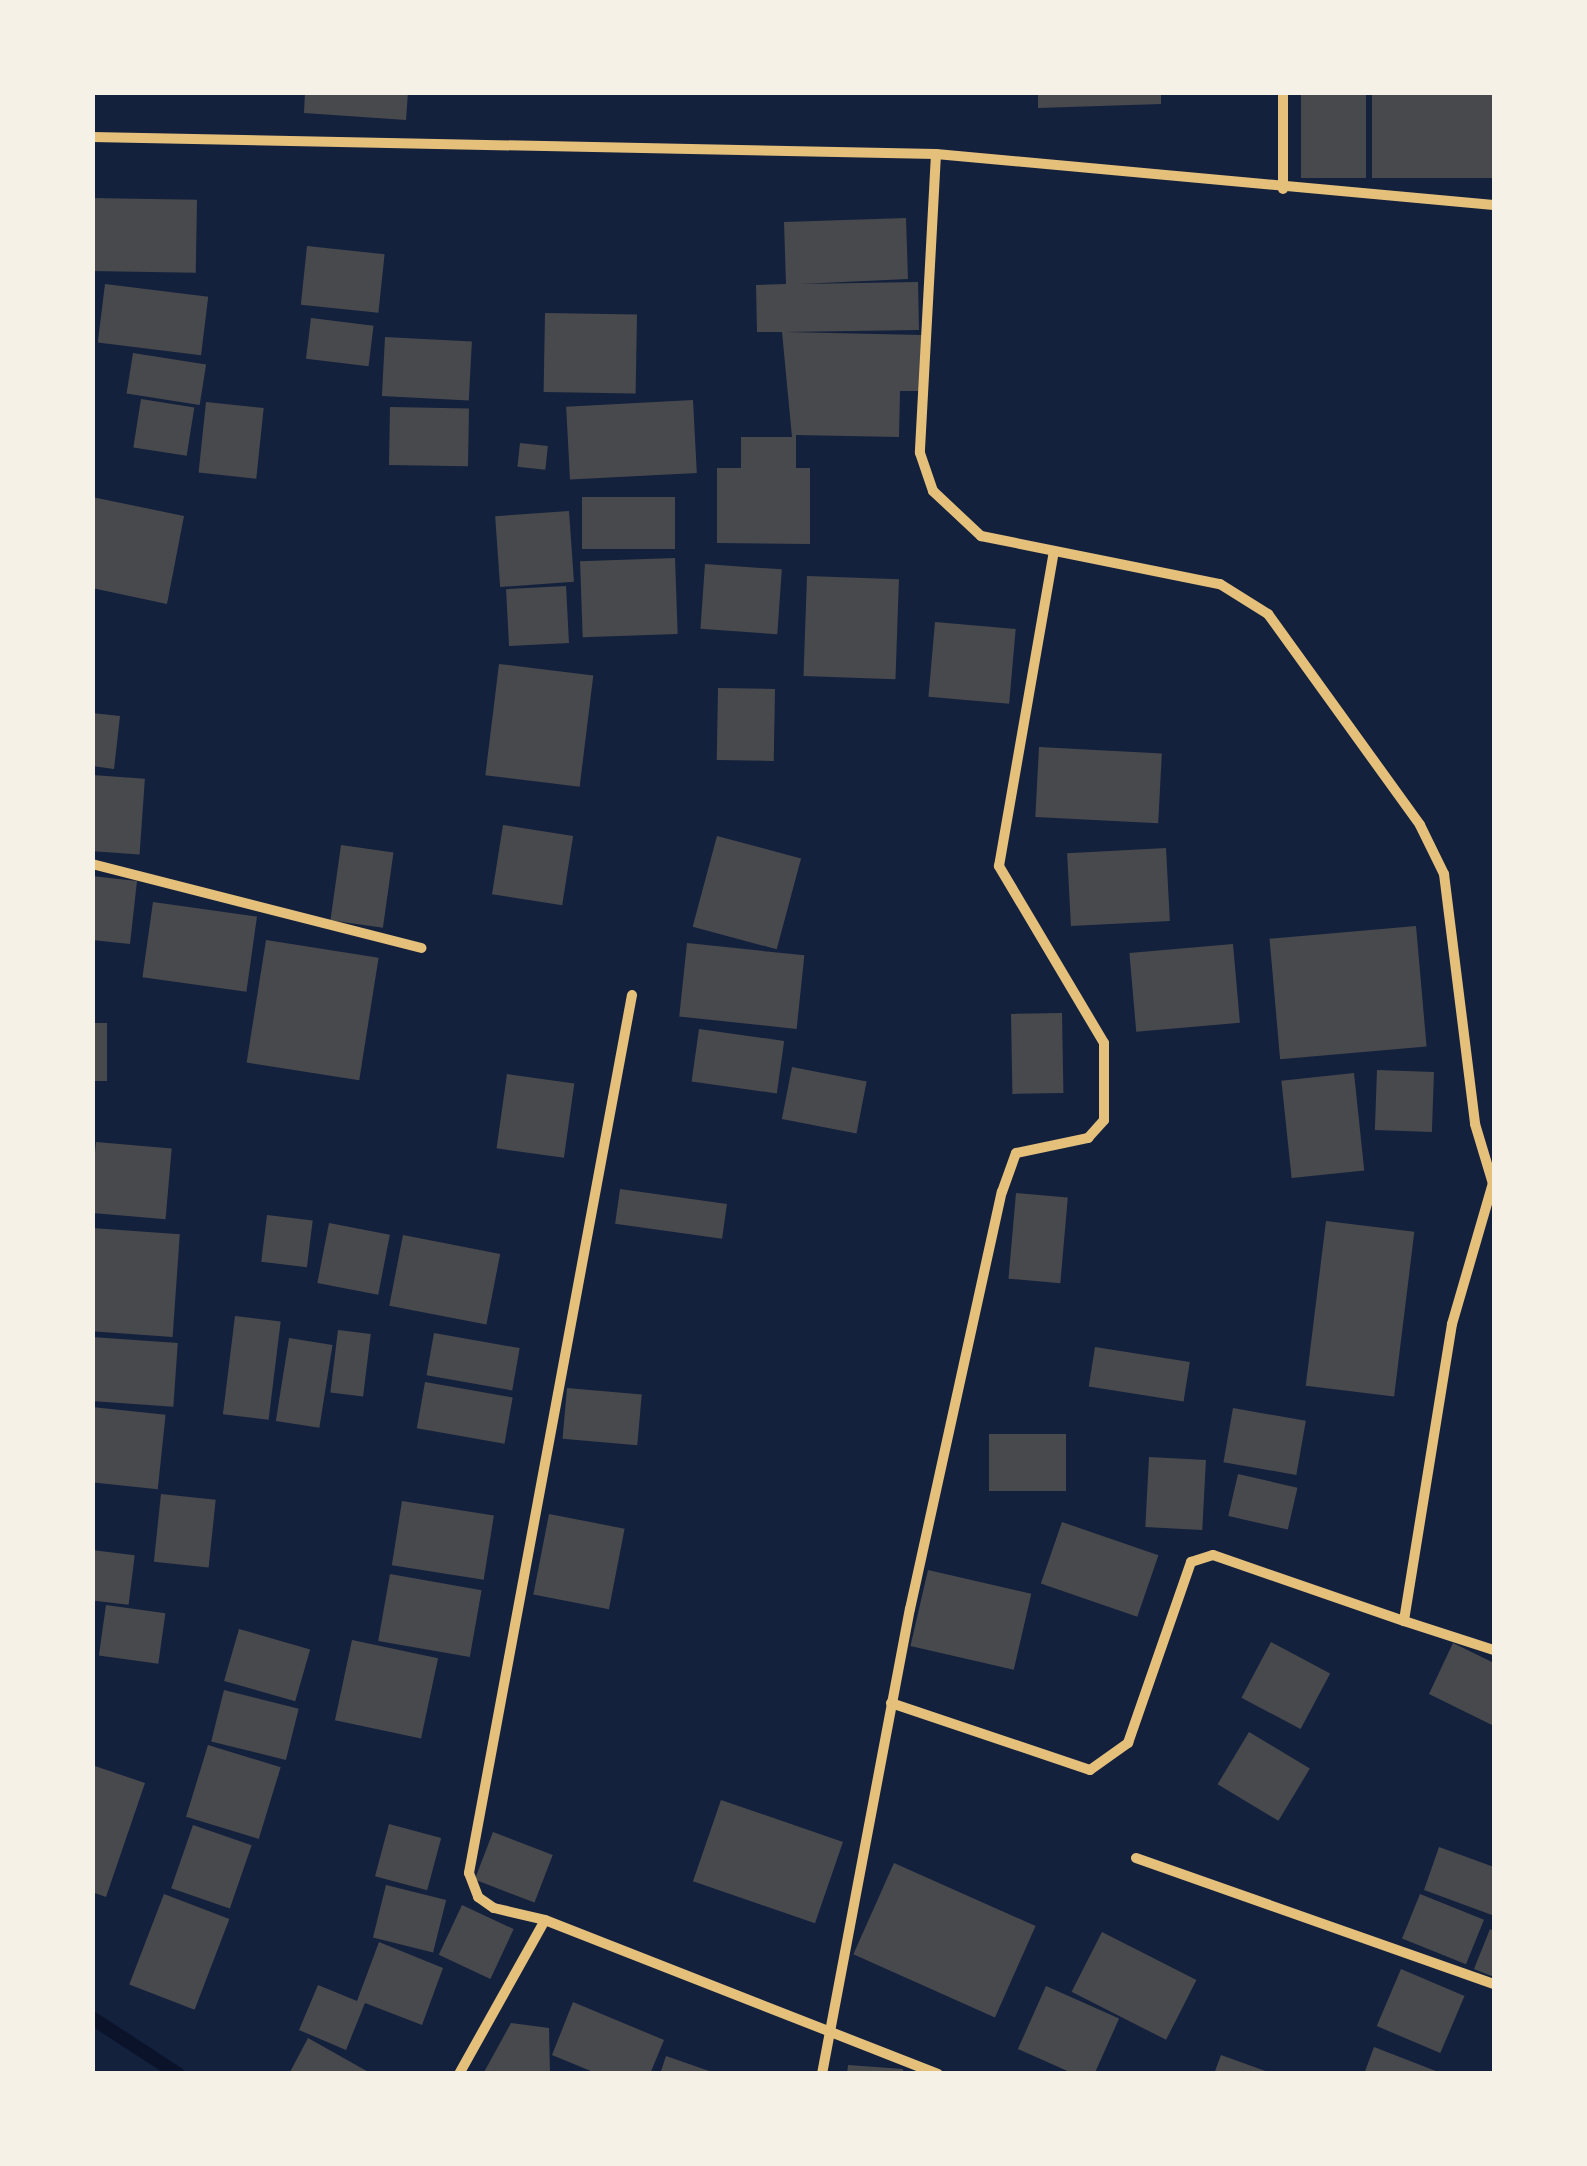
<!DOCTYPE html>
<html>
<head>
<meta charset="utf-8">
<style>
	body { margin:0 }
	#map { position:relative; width:1587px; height:2166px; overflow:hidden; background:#14213d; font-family:"Open Sans",sans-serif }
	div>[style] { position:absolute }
	.stream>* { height:14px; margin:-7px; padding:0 7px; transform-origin:7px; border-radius:7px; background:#0b132b }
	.building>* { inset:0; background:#48494c; transform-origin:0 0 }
	.minor>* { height:10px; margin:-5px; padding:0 5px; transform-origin:5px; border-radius:5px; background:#e5c07b }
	span { translate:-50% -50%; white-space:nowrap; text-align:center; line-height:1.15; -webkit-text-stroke:8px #f6f1e7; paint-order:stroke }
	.frame { position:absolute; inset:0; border:95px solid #f6f1e7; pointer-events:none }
</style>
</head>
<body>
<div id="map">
	<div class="stream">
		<div style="left:92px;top:2018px;width:103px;rotate:33.1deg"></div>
	</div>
	<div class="building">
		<div style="clip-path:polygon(305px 92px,408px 92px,406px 120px,304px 113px)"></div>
		<div style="clip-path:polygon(1038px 92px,1161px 92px,1161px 104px,1038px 108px)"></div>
		<div style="left:1301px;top:92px;width:65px;height:86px"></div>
		<div style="left:1372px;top:92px;width:122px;height:86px"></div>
		<div style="left:92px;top:198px;width:105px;height:73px;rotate:1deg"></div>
		<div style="clip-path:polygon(906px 218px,908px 279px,800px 284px,918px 282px,919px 330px,785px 332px,923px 335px,922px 391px,900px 391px,899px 437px,796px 435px,796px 468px,810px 468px,810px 544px,717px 543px,717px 468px,741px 468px,741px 437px,792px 437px,782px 332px,757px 332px,756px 285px,786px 284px,784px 222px)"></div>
		<div style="left:307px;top:246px;width:78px;height:59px;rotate:6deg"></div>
		<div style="left:105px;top:284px;width:104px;height:59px;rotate:7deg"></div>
		<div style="left:545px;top:313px;width:92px;height:79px;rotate:1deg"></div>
		<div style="left:311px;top:318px;width:63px;height:41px;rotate:7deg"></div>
		<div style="left:385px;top:337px;width:87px;height:59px;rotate:3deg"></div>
		<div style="left:133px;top:353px;width:74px;height:41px;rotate:9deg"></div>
		<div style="left:141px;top:399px;width:54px;height:49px;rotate:9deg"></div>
		<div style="left:693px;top:400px;width:73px;height:127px;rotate:87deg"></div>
		<div style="left:206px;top:402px;width:58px;height:71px;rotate:6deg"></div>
		<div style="left:390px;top:407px;width:79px;height:58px;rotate:1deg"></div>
		<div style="left:520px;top:443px;width:28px;height:24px;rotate:6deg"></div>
		<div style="clip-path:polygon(92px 497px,184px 516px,167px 604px,92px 588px)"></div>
		<div style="left:582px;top:497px;width:93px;height:52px"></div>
		<div style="left:569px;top:511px;width:71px;height:74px;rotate:86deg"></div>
		<div style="left:675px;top:558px;width:76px;height:95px;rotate:88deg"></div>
		<div style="left:705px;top:564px;width:77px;height:65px;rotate:4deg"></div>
		<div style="left:807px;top:576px;width:92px;height:100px;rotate:2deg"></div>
		<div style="left:566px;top:586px;width:57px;height:60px;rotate:87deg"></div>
		<div style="left:935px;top:622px;width:81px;height:75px;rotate:5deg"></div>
		<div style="left:499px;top:664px;width:95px;height:112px;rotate:7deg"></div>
		<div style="left:718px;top:688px;width:57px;height:72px;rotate:1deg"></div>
		<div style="clip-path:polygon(92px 713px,120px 716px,114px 769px,92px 766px)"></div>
		<div style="left:1039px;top:747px;width:123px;height:70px;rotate:3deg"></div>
		<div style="left:92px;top:775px;width:53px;height:76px;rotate:4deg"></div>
		<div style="left:503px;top:825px;width:71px;height:70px;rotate:9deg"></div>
		<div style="left:717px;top:836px;width:87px;height:94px;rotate:15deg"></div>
		<div style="left:341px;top:845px;width:53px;height:76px;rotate:8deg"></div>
		<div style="left:1166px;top:848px;width:73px;height:99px;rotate:87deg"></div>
		<div style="clip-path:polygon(92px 876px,137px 881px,130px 944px,92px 940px)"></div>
		<div style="left:153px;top:902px;width:105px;height:76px;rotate:8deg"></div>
		<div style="left:1416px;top:926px;width:121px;height:147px;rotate:85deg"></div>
		<div style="left:266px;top:940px;width:114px;height:124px;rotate:9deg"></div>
		<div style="left:687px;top:943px;width:118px;height:74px;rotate:6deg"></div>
		<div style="left:1233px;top:944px;width:79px;height:104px;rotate:85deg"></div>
		<div style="left:1062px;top:1013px;width:80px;height:51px;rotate:89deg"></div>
		<div style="left:92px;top:1023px;width:15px;height:58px"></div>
		<div style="left:699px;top:1029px;width:86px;height:53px;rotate:8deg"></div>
		<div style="left:792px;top:1067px;width:76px;height:53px;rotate:11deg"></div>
		<div style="left:1377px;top:1070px;width:57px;height:60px;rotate:2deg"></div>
		<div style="left:1354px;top:1073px;width:98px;height:73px;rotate:84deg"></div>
		<div style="left:507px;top:1074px;width:68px;height:75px;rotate:8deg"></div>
		<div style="left:96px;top:1142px;width:76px;height:71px;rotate:5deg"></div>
		<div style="left:620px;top:1189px;width:108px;height:35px;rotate:8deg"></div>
		<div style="left:1016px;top:1193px;width:52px;height:86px;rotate:5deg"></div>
		<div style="left:267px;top:1215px;width:46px;height:47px;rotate:7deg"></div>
		<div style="left:1326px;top:1221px;width:89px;height:166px;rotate:7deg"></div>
		<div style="left:329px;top:1223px;width:62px;height:61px;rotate:11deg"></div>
		<div style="left:92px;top:1228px;width:88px;height:103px;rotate:4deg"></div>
		<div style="left:403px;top:1235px;width:99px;height:72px;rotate:11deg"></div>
		<div style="left:235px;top:1316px;width:46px;height:99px;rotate:7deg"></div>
		<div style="left:338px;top:1330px;width:33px;height:63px;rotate:7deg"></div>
		<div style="left:434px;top:1333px;width:87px;height:43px;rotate:10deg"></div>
		<div style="left:92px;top:1337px;width:86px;height:64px;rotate:4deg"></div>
		<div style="left:289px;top:1338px;width:44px;height:84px;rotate:9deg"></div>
		<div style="left:1095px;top:1347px;width:96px;height:40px;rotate:9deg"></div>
		<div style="left:425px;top:1382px;width:89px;height:47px;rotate:10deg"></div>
		<div style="left:567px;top:1388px;width:75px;height:51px;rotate:5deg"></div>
		<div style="left:92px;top:1407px;width:74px;height:75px;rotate:6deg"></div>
		<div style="left:1233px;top:1408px;width:74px;height:55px;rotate:10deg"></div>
		<div style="left:989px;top:1434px;width:77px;height:57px"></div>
		<div style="left:1149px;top:1457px;width:57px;height:70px;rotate:3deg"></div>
		<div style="left:1238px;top:1474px;width:61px;height:43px;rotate:13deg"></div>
		<div style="left:161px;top:1494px;width:55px;height:68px;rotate:6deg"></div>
		<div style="left:402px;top:1501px;width:93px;height:65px;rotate:9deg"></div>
		<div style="left:549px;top:1514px;width:77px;height:82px;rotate:11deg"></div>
		<div style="left:1062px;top:1522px;width:102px;height:65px;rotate:19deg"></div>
		<div style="left:92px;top:1550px;width:43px;height:50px;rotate:7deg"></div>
		<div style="left:928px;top:1570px;width:106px;height:78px;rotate:13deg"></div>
		<div style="left:390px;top:1574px;width:93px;height:68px;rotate:10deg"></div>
		<div style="left:106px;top:1605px;width:60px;height:51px;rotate:8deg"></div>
		<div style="left:239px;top:1629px;width:74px;height:54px;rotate:16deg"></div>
		<div style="left:352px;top:1640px;width:88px;height:82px;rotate:12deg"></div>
		<div style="left:1271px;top:1642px;width:67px;height:63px;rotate:28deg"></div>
		<div style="clip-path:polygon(1453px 1643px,1494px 1663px,1494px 1726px,1429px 1694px)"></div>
		<div style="left:224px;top:1690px;width:77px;height:53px;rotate:14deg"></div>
		<div style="left:1249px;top:1732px;width:71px;height:61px;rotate:31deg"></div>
		<div style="left:208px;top:1745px;width:76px;height:75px;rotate:17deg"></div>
		<div style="clip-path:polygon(92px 1765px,145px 1783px,106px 1897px,92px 1892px)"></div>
		<div style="left:721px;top:1800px;width:129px;height:86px;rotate:19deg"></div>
		<div style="left:389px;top:1824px;width:54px;height:54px;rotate:15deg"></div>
		<div style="left:193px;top:1825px;width:62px;height:67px;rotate:19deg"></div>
		<div style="left:493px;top:1832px;width:64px;height:51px;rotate:21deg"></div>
		<div style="clip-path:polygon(1439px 1847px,1494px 1867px,1492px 1915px,1424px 1890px)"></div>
		<div style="left:894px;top:1863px;width:155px;height:100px;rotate:24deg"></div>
		<div style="left:386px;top:1885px;width:62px;height:54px;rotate:14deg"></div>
		<div style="left:164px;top:1894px;width:70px;height:97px;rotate:21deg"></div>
		<div style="left:1420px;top:1894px;width:69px;height:48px;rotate:22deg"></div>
		<div style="left:462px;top:1905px;width:57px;height:55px;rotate:25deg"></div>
		<div style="clip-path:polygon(1490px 1929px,1494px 1931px,1494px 1977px,1474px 1969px)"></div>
		<div style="left:1102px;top:1932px;width:106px;height:67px;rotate:27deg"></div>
		<div style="clip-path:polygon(379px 1942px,443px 1968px,422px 2025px,365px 2003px,346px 2050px,299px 2030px,318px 1985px,357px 2001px)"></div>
		<div style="left:1401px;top:1969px;width:69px;height:62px;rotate:23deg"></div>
		<div style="left:1046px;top:1986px;width:80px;height:69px;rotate:24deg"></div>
		<div style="clip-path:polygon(573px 2002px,664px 2040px,650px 2074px,598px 2074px,552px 2055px)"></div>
		<div style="clip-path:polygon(511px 2023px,549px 2028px,550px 2074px,483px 2074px)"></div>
		<div style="clip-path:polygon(308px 2038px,372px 2074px,289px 2074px)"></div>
		<div style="clip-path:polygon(1374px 2047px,1441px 2073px,1441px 2074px,1364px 2074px)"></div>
		<div style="clip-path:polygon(1221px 2055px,1271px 2073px,1271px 2074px,1214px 2074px)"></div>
		<div style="clip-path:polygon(666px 2056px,715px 2073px,715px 2074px,660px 2074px)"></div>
		<div style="clip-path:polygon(848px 2065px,903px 2069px,903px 2074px,847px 2074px)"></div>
	</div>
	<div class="minor">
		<div style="left:1283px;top:92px;width:97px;rotate:90deg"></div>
		<div style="left:92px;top:137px;width:844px;rotate:1.15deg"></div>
		<div style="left:936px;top:154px;width:560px;rotate:5.22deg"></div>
		<div style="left:936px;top:154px;width:299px;rotate:93.1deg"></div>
		<div style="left:920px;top:453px;width:40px;rotate:71.1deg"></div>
		<div style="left:933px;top:491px;width:66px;rotate:43.2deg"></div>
		<div style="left:981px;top:536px;width:244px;rotate:11.4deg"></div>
		<div style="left:1220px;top:584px;width:57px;rotate:32deg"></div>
		<div style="left:1268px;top:614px;width:260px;rotate:54.2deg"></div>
		<div style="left:1420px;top:825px;width:55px;rotate:63.9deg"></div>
		<div style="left:1444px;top:874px;width:252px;rotate:82.9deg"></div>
		<div style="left:1475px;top:1124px;width:66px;rotate:73.2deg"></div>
		<div style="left:92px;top:864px;width:340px;rotate:14.3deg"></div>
		<div style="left:632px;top:995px;width:893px;rotate:100.52deg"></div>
		<div style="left:469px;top:1873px;width:26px;rotate:69deg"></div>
		<div style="left:478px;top:1897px;width:19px;rotate:35deg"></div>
		<div style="left:494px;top:1908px;width:52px;rotate:13.2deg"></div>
		<div style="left:545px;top:1920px;width:422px;rotate:21.4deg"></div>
		<div style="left:1493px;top:1183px;width:147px;rotate:106.2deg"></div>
		<div style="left:1452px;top:1324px;width:301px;rotate:99.2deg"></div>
		<div style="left:1404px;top:1621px;width:95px;rotate:17.9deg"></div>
		<div style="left:891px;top:1703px;width:210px;rotate:18.6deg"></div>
		<div style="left:1090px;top:1770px;width:47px;rotate:-35.4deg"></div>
		<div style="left:1128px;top:1743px;width:192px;rotate:-70.8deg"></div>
		<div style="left:1191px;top:1562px;width:23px;rotate:-18deg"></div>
		<div style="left:1213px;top:1555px;width:202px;rotate:19.1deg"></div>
		<div style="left:1136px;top:1858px;width:380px;rotate:19.4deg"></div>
		<div style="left:459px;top:2074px;width:176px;rotate:-60.8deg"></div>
		<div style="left:822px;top:2074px;width:473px;rotate:-79.3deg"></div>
		<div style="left:910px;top:1609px;width:427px;rotate:-77.6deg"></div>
		<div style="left:1002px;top:1192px;width:41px;rotate:-70.3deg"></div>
		<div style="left:1016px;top:1153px;width:74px;rotate:-11.8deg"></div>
		<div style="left:1088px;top:1138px;width:24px;rotate:-48deg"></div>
		<div style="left:1104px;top:1120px;width:77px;rotate:-90deg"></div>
		<div style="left:1104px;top:1043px;width:206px;rotate:-120.7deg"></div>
		<div style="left:999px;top:866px;width:319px;rotate:-80.1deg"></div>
	</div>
	<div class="frame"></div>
</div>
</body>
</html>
